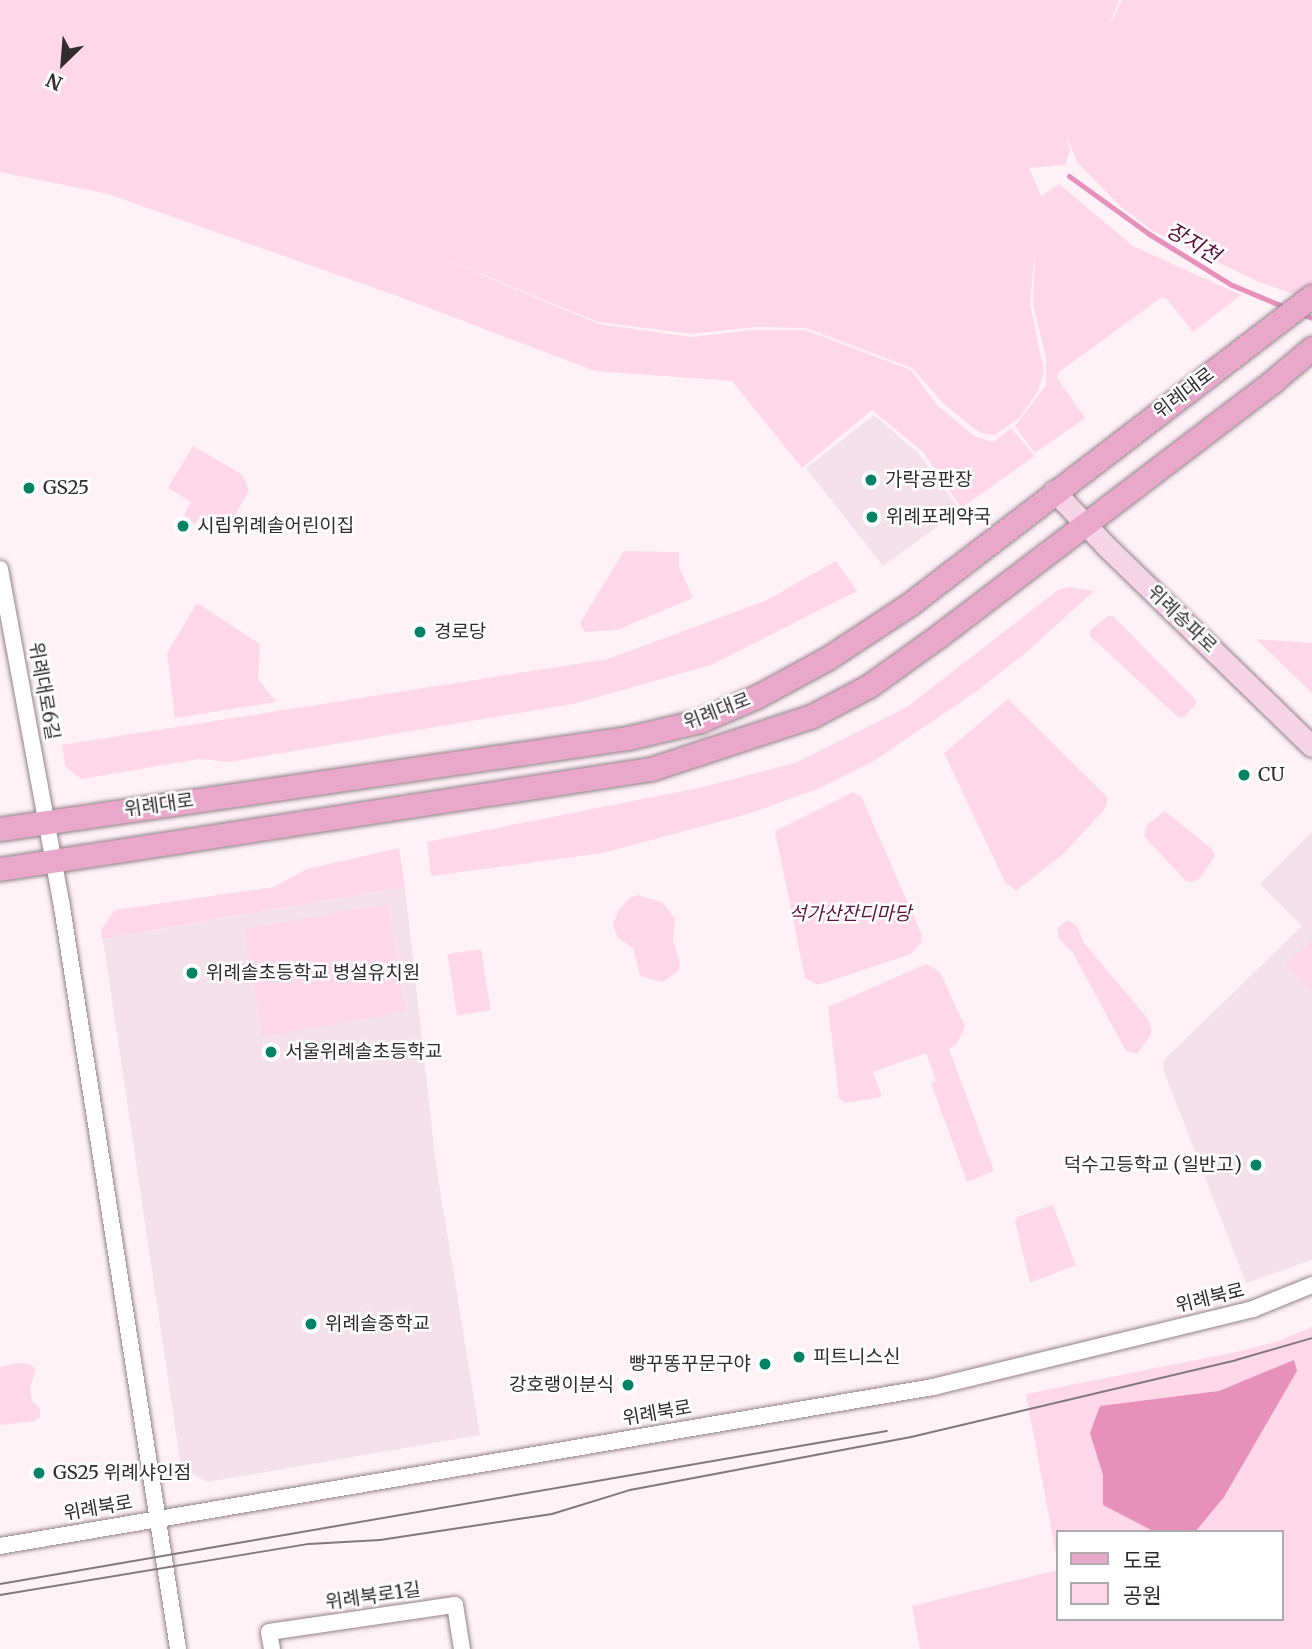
<!DOCTYPE html>
<html>
<head>
<meta charset="utf-8">
<style>
	body { margin:0 }
	#map { position:relative; width:1312px; height:1649px; overflow:hidden; background:#fff2f7; font-family:Merriweather,"Noto Sans KR",serif }
	div>[style] { position:absolute }
	.built>* { inset:0; background:#f4e1e9 }
	.green>* { inset:0; background:#fed8e9; transform-origin:0 0 }
	.forest>* { inset:0; background:#e790ba }
	.stream>* { height:5px; margin:-2.5px; padding:0 2.5px; transform-origin:2.5px; border-radius:2.5px; background:#e790bb }
	.roads { filter:drop-shadow(0 0 2px #918389) drop-shadow(0 0 2px #918389) }
	.street>* { height:16px; margin:-8px; padding:0 8px; transform-origin:8px; border-radius:8px; background:#fff }
	.secondary>* { height:21px; margin:-10.5px; padding:0 10.5px; transform-origin:10.5px; border-radius:10.5px; background:#f4d4e5 }
	.primary>* { height:23px; margin:-11.5px; padding:0 11.5px; transform-origin:11.5px; border-radius:11.5px; background:#e9a8ca }
	.tram>* { height:2px; margin:-1px; padding:0 1px; transform-origin:1px; border-radius:1px; background:#81787c }
	.dots>* { width:19px; height:19px; translate:-50% -50%; box-sizing:border-box; border:4px solid #fff; border-radius:50% }
	span { translate:-50% -50%; white-space:nowrap; text-align:center; line-height:1.15; -webkit-text-stroke:5px #fff; paint-order:stroke }
	.street-label { font-size:19px; color:#322c2f }
	.poi-label { font-size:19px; color:#322c2f }
	.left { translate:0 -50%; text-align:left }
	.right { translate:-100% -50%; text-align:right }
	.park-label { font-size:19px; color:#5d113e; font-style:italic }
	.water-label { font-size:21px; color:#5b0f3c; font-style:italic }
	.legend { position:absolute; left:1056px; top:1530px; width:228px; height:91px; box-sizing:border-box; background:#fff; border:2px solid #adabac; margin:0; padding:9px 12px; list-style:none; font-size:21px; color:#322c2f }
	.legend li { display:flex; align-items:center; gap:14px; height:35px }
	.legend b { width:35px; border:2px solid #adabac }
	.north { position:absolute; left:28px; top:28px; width:70px; height:70px; -webkit-text-stroke:5px #fff; paint-order:stroke; rotate:205deg; font-size:19px; font-weight:700; line-height:28px; text-align:center; color:#322c2f }
	.north::after { content:''; display:block; margin:auto; width:24px; height:32px; background:#322c2f; clip-path:polygon(50% 0,100% 100%,50% 72%,0 100%) }
</style>
</head>
<body>
<div id="map">
	<div class="built">
		<div style="clip-path:polygon(874px 415px,918px 453px,960px 510px,883px 566px,806px 468px)"></div>
		<div style="clip-path:polygon(1312px 832px,1312px 1260px,1246px 1283px,1163px 1069px,1164px 1060px,1302px 926px,1260px 884px)"></div>
		<div style="clip-path:polygon(405px 887px,436px 1165px,480px 1435px,207px 1482px,181px 1467px,103px 939px)"></div>
	</div>
	<div class="green">
		<div style="clip-path:polygon(0 0,1119px 0,1109px 26px,1122px 0,1312px 0,1312px 301px,1257px 281px,1153px 231px,1121px 207px,1077px 162px,1067px 136px,1070px 151px,1065px 165px,1029px 168px,1041px 196px,1059px 184px,1133px 246px,1241px 295px,1193px 332px,1167px 299px,1162px 297px,1059px 372px,1057px 378px,1085px 418px,1035px 453px,1015px 426px,1046px 385px,1046px 358px,1033px 305px,1035px 250px,1030px 304px,1044px 371px,1038px 391px,1020px 417px,995px 435px,981px 433px,971px 426px,943px 403px,912px 368px,806px 328px,756px 327px,691px 334px,598px 322px,394px 238px,599px 324px,691px 337px,752px 330px,805px 330px,911px 370px,938px 406px,974px 436px,993px 442px,1011px 428px,1035px 456px,961px 508px,923px 452px,872px 410px,802px 468px,732px 381px,595px 371px,400px 297px,108px 194px,0 172px)"></div>
		<div style="clip-path:polygon(193px 446px,243px 475px,249px 491px,226px 530px,201px 515px,195px 524px,183px 517px,191px 502px,168px 488px)"></div>
		<div style="clip-path:polygon(624px 551px,679px 552px,679px 567px,693px 598px,617px 630px,585px 632px,580px 623px)"></div>
		<div style="clip-path:polygon(836px 561px,857px 591px,711px 665px,573px 704px,229px 762px,199px 759px,81px 779px,65px 766px,62px 745px,608px 659px,765px 601px)"></div>
		<div style="clip-path:polygon(1068px 587px,1094px 591px,1028px 651px,977px 691px,874px 761px,820px 788px,748px 814px,603px 853px,431px 876px,427px 842px,703px 787px,795px 763px,907px 707px,1058px 590px)"></div>
		<div style="clip-path:polygon(197px 603px,260px 644px,258px 679px,276px 702px,175px 718px,167px 653px)"></div>
		<div style="clip-path:polygon(1109px 615px,1114px 617px,1196px 700px,1196px 704px,1184px 717px,1179px 718px,1090px 636px,1090px 631px)"></div>
		<div style="clip-path:polygon(1256px 639px,1312px 643px,1312px 693px)"></div>
		<div style="clip-path:polygon(1008px 699px,1107px 797px,1107px 802px,1105px 809px,1063px 854px,1016px 891px,1005px 882px,944px 753px)"></div>
		<div style="clip-path:polygon(853px 792px,861px 796px,922px 935px,921px 943px,911px 954px,818px 985px,805px 978px,775px 831px)"></div>
		<div style="clip-path:polygon(1165px 811px,1212px 849px,1215px 856px,1199px 879px,1192px 882px,1186px 881px,1144px 836px,1147px 825px)"></div>
		<div style="clip-path:polygon(399px 848px,405px 887px,102px 939px,101px 930px,115px 910px,274px 887px,307px 869px)"></div>
		<div style="clip-path:polygon(639px 895px,663px 903px,675px 919px,673px 940px,680px 962px,678px 971px,663px 982px,640px 976px,633px 948px,617px 937px,613px 924px,620px 908px,631px 897px)"></div>
		<div style="left:387px;top:904px;width:109px;height:145px;rotate:80deg"></div>
		<div style="clip-path:polygon(1068px 920px,1077px 926px,1084px 943px,1148px 1019px,1152px 1029px,1150px 1036px,1137px 1054px,1126px 1051px,1073px 953px,1059px 939px,1057px 928px)"></div>
		<div style="clip-path:polygon(1312px 940px,1312px 993px,1285px 965px)"></div>
		<div style="left:481px;top:949px;width:62px;height:34px;rotate:81deg"></div>
		<div style="clip-path:polygon(926px 964px,940px 972px,965px 1027px,956px 1045px,949px 1049px,994px 1171px,967px 1182px,931px 1083px,936px 1081px,926px 1053px,873px 1072px,882px 1097px,845px 1103px,839px 1098px,828px 1007px)"></div>
		<div style="clip-path:polygon(1053px 1205px,1076px 1265px,1030px 1283px,1015px 1221px,1017px 1217px)"></div>
		<div style="clip-path:polygon(1312px 1327px,1312px 1649px,920px 1649px,912px 1606px,1058px 1570px,1058px 1619px,1282px 1619px,1282px 1532px,1058px 1532px,1058px 1565px,1026px 1394px,1236px 1352px,1279px 1341px)"></div>
		<div style="clip-path:polygon(18px 1363px,29px 1364px,36px 1369px,30px 1387px,32px 1401px,40px 1408px,40px 1417px,35px 1421px,0 1425px,0 1367px)"></div>
	</div>
	<div class="forest">
		<div style="clip-path:polygon(1294px 1360px,1297px 1371px,1224px 1497px,1195px 1532px,1155px 1532px,1103px 1505px,1103px 1475px,1090px 1433px,1100px 1406px,1219px 1391px)"></div>
	</div>
	<div class="stream">
		<div style="left:1069px;top:176px;width:99px;rotate:35.9deg"></div>
		<div style="left:1149px;top:234px;width:97px;rotate:31.6deg"></div>
		<div style="left:1232px;top:285px;width:60px;rotate:22.7deg"></div>
		<div style="left:1299px;top:313px;width:14px;rotate:21deg"></div>
	</div>
	<div class="roads">
		<div class="street">
			<div style="left:0;top:569px;width:344px;rotate:79.6deg"></div>
			<div style="left:62px;top:907px;width:751px;rotate:81.11deg"></div>
			<div style="left:0;top:1546px;width:946px;rotate:-9.67deg"></div>
			<div style="left:933px;top:1387px;width:329px;rotate:-13.7deg"></div>
			<div style="left:1253px;top:1309px;width:64px;rotate:-22.1deg"></div>
			<div style="left:272px;top:1649px;width:17px;rotate:-100deg"></div>
			<div style="left:269px;top:1632px;width:188px;rotate:-8.3deg"></div>
			<div style="left:455px;top:1605px;width:45px;rotate:81deg"></div>
		</div>
		<div class="secondary">
			<div style="left:1054px;top:491px;width:76px;rotate:46.6deg"></div>
			<div style="left:1106px;top:546px;width:287px;rotate:44.2deg"></div>
		</div>
		<div class="primary">
			<div style="left:0;top:829px;width:635px;rotate:-8.25deg"></div>
			<div style="left:628px;top:738px;width:74px;rotate:-13.3deg"></div>
			<div style="left:700px;top:721px;width:63px;rotate:-23.3deg"></div>
			<div style="left:758px;top:696px;width:80px;rotate:-28.5deg"></div>
			<div style="left:828px;top:658px;width:98px;rotate:-33.4deg"></div>
			<div style="left:910px;top:604px;width:506px;rotate:-37.46deg"></div>
			<div style="left:0;top:869px;width:659px;rotate:-8.73deg"></div>
			<div style="left:651px;top:769px;width:169px;rotate:-18.2deg"></div>
			<div style="left:812px;top:716px;width:64px;rotate:-27.8deg"></div>
			<div style="left:869px;top:686px;width:87px;rotate:-35.7deg"></div>
			<div style="left:940px;top:635px;width:419px;rotate:-37.3deg"></div>
			<div style="left:1273px;top:381px;width:51px;rotate:-40.2deg"></div>
		</div>
	</div>
	<div class="tram">
		<div style="left:0;top:1584px;width:900px;rotate:-9.79deg"></div>
		<div style="left:0;top:1595px;width:313px;rotate:-9.4deg"></div>
		<div style="left:309px;top:1544px;width:71px;rotate:-3.2deg"></div>
		<div style="left:380px;top:1540px;width:174px;rotate:-8.6deg"></div>
		<div style="left:552px;top:1514px;width:82px;rotate:-17.1deg"></div>
		<div style="left:630px;top:1490px;width:286px;rotate:-10.7deg"></div>
		<div style="left:911px;top:1437px;width:334px;rotate:-13.3deg"></div>
		<div style="left:1236px;top:1360px;width:79px;rotate:-16.1deg"></div>
	</div>
	<div class="dots">
		<div style="left:871px;top:480px;background:#008364"></div>
		<div style="left:29px;top:488px;background:#008364"></div>
		<div style="left:872px;top:517px;background:#008364"></div>
		<div style="left:183px;top:526px;background:#008364"></div>
		<div style="left:420px;top:632px;background:#008364"></div>
		<div style="left:1244px;top:775px;background:#008364"></div>
		<div style="left:192px;top:973px;background:#008364"></div>
		<div style="left:271px;top:1052px;background:#008364"></div>
		<div style="left:1256px;top:1165px;background:#008364"></div>
		<div style="left:311px;top:1324px;background:#008364"></div>
		<div style="left:799px;top:1357px;background:#008364"></div>
		<div style="left:765px;top:1364px;background:#008364"></div>
		<div style="left:628px;top:1385px;background:#008364"></div>
		<div style="left:39px;top:1473px;background:#008364"></div>
	</div>
	<div class="street-label">
		<span style="left:1184px;top:393px;rotate:-37deg">위례대로</span>
		<span style="left:1182px;top:619px;rotate:44deg">위례송파로</span>
		<span style="left:44px;top:691px;rotate:80deg">위례대로6길</span>
		<span style="left:717px;top:711px;rotate:-21deg">위례대로</span>
		<span style="left:159px;top:805px;rotate:-8deg">위례대로</span>
		<span style="left:1210px;top:1298px;rotate:-14deg">위례북로</span>
		<span style="left:657px;top:1413px;rotate:-10deg">위례북로</span>
		<span style="left:98px;top:1508px;rotate:-10deg">위례북로</span>
		<span style="left:373px;top:1596px;rotate:-8deg">위례북로1길</span>
	</div>
	<div class="poi-label">
		<span class="left" style="left:885px;top:480px">가락공판장</span>
		<span class="left" style="left:43px;top:488px">GS25</span>
		<span class="left" style="left:886px;top:517px">위례포레약국</span>
		<span class="left" style="left:197px;top:526px">시립위례솔어린이집</span>
		<span class="left" style="left:434px;top:632px">경로당</span>
		<span class="left" style="left:1258px;top:775px">CU</span>
		<span class="left" style="left:206px;top:973px">위례솔초등학교 병설유치원</span>
		<span class="left" style="left:285px;top:1052px">서울위례솔초등학교</span>
		<span class="right" style="left:1242px;top:1165px">덕수고등학교 (일반고)</span>
		<span class="left" style="left:325px;top:1324px">위례솔중학교</span>
		<span class="left" style="left:813px;top:1357px">피트니스신</span>
		<span class="right" style="left:751px;top:1364px">빵꾸똥꾸문구야</span>
		<span class="right" style="left:614px;top:1385px">강호랭이분식</span>
		<span class="left" style="left:53px;top:1473px">GS25 위례샤인점</span>
	</div>
	<div class="park-label">
		<span style="left:850px;top:914px">석가산잔디마당</span>
	</div>
	<div class="water-label">
		<span style="left:1193px;top:243px;rotate:31deg">장지천</span>
	</div>
	<ul class="legend">
	<li><b style="height:9px;background:#e9a8ca"></b>도로</li>
	<li><b style="height:19px;background:#fed8e9"></b>공원</li>
	</ul>
	<div class="north">N</div>
</div>
</body>
</html>
